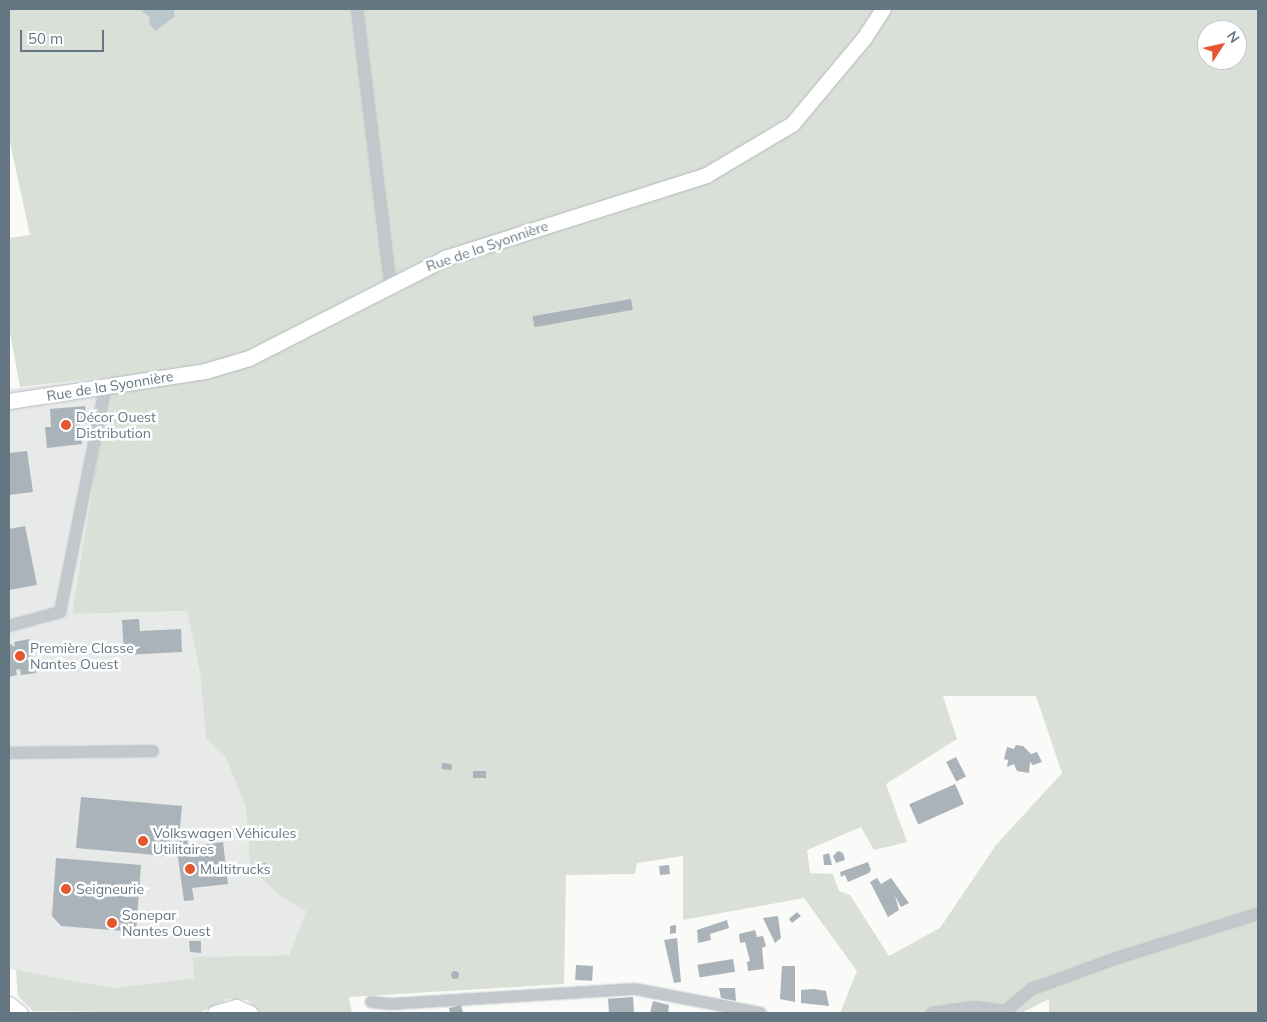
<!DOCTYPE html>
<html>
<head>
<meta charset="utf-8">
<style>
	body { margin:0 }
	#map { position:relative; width:1267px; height:1022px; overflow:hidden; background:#fafaf8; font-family:Mulish,sans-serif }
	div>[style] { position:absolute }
	.built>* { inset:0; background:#e8e9e9 }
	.green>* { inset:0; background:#dadfd7 }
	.water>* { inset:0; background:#bbc7cb }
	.building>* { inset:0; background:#aab3b9; transform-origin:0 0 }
	.round { border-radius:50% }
	.roads { filter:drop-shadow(0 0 1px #b3babf) drop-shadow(0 0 1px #b3babf) }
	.street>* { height:10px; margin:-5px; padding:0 5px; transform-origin:5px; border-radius:5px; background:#c3c8cc }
	.secondary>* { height:15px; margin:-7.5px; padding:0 7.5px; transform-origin:7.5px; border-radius:7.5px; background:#fff }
	.dots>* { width:14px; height:14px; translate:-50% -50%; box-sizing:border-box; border:2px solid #fff; border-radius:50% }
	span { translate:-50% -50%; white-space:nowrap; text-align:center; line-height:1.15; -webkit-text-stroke:5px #fff; paint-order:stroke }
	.street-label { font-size:14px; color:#657683 }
	.poi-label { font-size:14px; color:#657683 }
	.left { translate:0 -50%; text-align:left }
	.frame { position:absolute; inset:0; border:10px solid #657683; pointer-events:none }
	.north { position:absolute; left:1197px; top:20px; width:50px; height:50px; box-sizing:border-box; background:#fff; border:1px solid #c1c8cd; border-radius:50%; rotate:55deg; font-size:14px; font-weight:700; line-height:20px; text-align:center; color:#657683 }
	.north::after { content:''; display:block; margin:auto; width:18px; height:22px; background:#e4572e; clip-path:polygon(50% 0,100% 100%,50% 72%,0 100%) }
	.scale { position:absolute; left:20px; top:30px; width:84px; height:22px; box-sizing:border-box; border:2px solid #657683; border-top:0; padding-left:6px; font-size:15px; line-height:18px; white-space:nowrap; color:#657683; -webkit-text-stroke:4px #fff; paint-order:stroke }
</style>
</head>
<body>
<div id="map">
	<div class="built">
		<div style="clip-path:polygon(110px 377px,72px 614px,187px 611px,200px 673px,206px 738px,225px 756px,246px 807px,250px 868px,279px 895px,306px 911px,289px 955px,194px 957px,194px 978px,113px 988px,9px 969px,9px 389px)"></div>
	</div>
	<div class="green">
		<div style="clip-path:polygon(evenodd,9px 9px,1258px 9px,1258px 1013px,1049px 1013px,1049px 999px,1021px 1013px,840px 1013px,857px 971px,804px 898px,683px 920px,683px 856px,637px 863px,635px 874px,566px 875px,564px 984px,349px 997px,352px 1013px,261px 1013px,247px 1000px,229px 999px,199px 1013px,33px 1011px,18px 996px,16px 970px,113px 988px,194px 978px,193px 957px,289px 955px,306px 911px,279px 895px,250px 868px,246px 807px,225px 756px,206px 738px,200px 673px,187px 611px,72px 614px,110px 377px,20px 387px,9px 327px,9px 238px,30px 235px,9px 138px,9px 9px,1207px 30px,1237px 30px,1237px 60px,1207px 60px,1207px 30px,9px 9px,943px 696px,1036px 696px,1062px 773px,996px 845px,940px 928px,889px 956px,850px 895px,839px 891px,833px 874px,810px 873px,807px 850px,861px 827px,874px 850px,907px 842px,886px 784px,957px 739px,943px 696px)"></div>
	</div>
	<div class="water">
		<div style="clip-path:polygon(143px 9px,173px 9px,175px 16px,156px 31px,149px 24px,150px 17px,142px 12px)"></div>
	</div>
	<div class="building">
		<div style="left:631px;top:299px;width:11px;height:100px;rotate:80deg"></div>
		<div style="clip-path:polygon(85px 406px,87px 423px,80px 424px,82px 444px,47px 448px,45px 427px,51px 427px,50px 409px)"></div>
		<div style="clip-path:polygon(27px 451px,33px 492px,9px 495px,9px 453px)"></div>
		<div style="clip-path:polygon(25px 526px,37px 585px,9px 590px,9px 529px)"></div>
		<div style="clip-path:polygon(139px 619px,140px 631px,181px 629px,182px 652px,124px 655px,122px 620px)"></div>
		<div style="clip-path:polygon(30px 639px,36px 673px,21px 675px,20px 669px,16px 670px,17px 675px,9px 677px,9px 643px,15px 647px,14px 642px)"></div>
		<div style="clip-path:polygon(1016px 745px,1023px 746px,1031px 754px,1037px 752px,1042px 762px,1033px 765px,1030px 762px,1029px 773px,1017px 771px,1014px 764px,1007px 767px,1008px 760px,1004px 759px,1007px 747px,1014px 749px)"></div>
		<div style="left:956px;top:757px;width:22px;height:11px;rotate:63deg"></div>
		<div style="left:442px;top:763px;width:10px;height:6px;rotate:6deg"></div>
		<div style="left:473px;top:771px;width:13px;height:7px"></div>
		<div style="left:955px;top:784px;width:22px;height:50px;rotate:66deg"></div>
		<div style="clip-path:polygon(81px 797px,182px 806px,179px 838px,187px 838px,188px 847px,223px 842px,228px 884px,192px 888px,194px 900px,184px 901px,178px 857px,76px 848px)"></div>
		<div style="clip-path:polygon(838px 851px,843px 853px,845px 860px,836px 863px,833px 856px)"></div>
		<div style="clip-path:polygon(829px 853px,832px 865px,824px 865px,823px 855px)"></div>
		<div style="clip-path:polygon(56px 858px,141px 865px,136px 932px,61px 926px,52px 916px)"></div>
		<div style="clip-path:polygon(868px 862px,871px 870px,869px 873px,848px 882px,845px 875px,841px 877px,840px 872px)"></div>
		<div style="clip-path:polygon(266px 863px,267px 871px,260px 871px,259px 864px)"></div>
		<div style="left:669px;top:865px;width:9px;height:10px;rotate:84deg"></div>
		<div style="clip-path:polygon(877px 878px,881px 884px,891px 878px,909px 903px,901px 907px,895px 896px,899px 910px,888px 917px,870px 882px)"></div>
		<div style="clip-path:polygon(797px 912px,801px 916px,792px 923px,789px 919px)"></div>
		<div style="clip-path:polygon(778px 916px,781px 938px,775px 943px,763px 918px)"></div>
		<div style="clip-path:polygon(727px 920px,729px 928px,710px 934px,711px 940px,698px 943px,697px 930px)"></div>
		<div style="clip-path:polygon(676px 925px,676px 933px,670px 934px,670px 926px)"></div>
		<div style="clip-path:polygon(755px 930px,757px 937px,763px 936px,766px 946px,762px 948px,764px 969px,748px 971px,747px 962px,750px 961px,745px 942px,740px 943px,739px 934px)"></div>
		<div style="clip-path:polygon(677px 938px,681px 982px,674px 983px,664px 940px)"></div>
		<div style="clip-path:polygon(189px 941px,201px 941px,201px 953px,190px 952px)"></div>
		<div style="left:733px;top:959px;width:13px;height:36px;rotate:81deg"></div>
		<div style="left:576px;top:965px;width:17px;height:15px;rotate:3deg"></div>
		<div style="clip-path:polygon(782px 966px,795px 966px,795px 1002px,780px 999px)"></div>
		<div class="round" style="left:451px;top:971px;width:8px;height:8px"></div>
		<div style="clip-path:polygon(719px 988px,735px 988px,736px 1001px,721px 998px)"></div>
		<div style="clip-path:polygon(814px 989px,826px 991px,829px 1006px,801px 1003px,801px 990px)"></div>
		<div style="left:633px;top:997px;width:16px;height:25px;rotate:86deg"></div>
		<div style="clip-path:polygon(653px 1001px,669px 1005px,668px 1013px,650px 1013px)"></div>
		<div style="clip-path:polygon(461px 1005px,463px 1013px,450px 1013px,449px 1008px)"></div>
	</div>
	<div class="roads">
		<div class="street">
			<div style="left:357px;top:9px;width:276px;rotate:83.1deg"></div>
			<div style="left:9px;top:626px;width:53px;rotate:-15.4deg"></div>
			<div style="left:60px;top:612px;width:228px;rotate:-78.6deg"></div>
			<div style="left:9px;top:753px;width:144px;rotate:-0.8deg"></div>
			<div style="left:371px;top:1002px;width:20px;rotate:6deg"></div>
			<div style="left:391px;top:1004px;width:244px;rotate:-3.5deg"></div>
			<div style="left:635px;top:989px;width:128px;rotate:10.8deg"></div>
			<div style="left:932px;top:1013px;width:43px;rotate:-7.9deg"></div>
			<div style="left:975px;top:1007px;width:29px;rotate:8deg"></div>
			<div style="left:1003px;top:1013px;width:38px;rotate:-40deg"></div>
			<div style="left:1032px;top:989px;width:87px;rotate:-20.1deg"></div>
			<div style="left:1114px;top:959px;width:151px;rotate:-17.4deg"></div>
		</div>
		<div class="secondary">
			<div style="left:9px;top:401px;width:198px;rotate:-8.7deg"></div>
			<div style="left:205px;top:371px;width:46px;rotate:-16.5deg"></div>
			<div style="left:249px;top:358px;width:220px;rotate:-27deg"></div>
			<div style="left:445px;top:258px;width:274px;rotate:-17.6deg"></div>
			<div style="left:706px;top:175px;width:100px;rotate:-30.7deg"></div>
			<div style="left:792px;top:124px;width:112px;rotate:-50.1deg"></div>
			<div style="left:864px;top:38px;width:35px;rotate:-57deg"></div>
			<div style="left:9px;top:1004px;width:14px;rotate:39deg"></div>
			<div style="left:215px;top:1013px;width:22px;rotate:-16deg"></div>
			<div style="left:236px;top:1007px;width:15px;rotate:23deg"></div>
		</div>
	</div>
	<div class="dots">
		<div style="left:66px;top:425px;background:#e4572e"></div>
		<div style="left:20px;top:656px;background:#e4572e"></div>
		<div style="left:143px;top:841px;background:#e4572e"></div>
		<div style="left:190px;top:869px;background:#e4572e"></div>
		<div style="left:66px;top:889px;background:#e4572e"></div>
		<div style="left:112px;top:923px;background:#e4572e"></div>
	</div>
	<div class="street-label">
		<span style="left:487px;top:246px;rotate:-19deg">Rue de la Syonnière</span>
		<span style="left:110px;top:386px;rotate:-9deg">Rue de la Syonnière</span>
	</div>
	<div class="poi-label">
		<span class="left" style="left:76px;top:425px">Décor Ouest<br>Distribution</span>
		<span class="left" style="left:30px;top:656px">Première Classe<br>Nantes Ouest</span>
		<span class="left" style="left:153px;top:841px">Volkswagen Véhicules<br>Utilitaires</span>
		<span class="left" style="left:200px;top:869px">Multitrucks</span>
		<span class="left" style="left:76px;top:889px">Seigneurie</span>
		<span class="left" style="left:122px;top:923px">Sonepar<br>Nantes Ouest</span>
	</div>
	<div class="frame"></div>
	<div class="north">N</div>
	<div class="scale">50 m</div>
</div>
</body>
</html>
